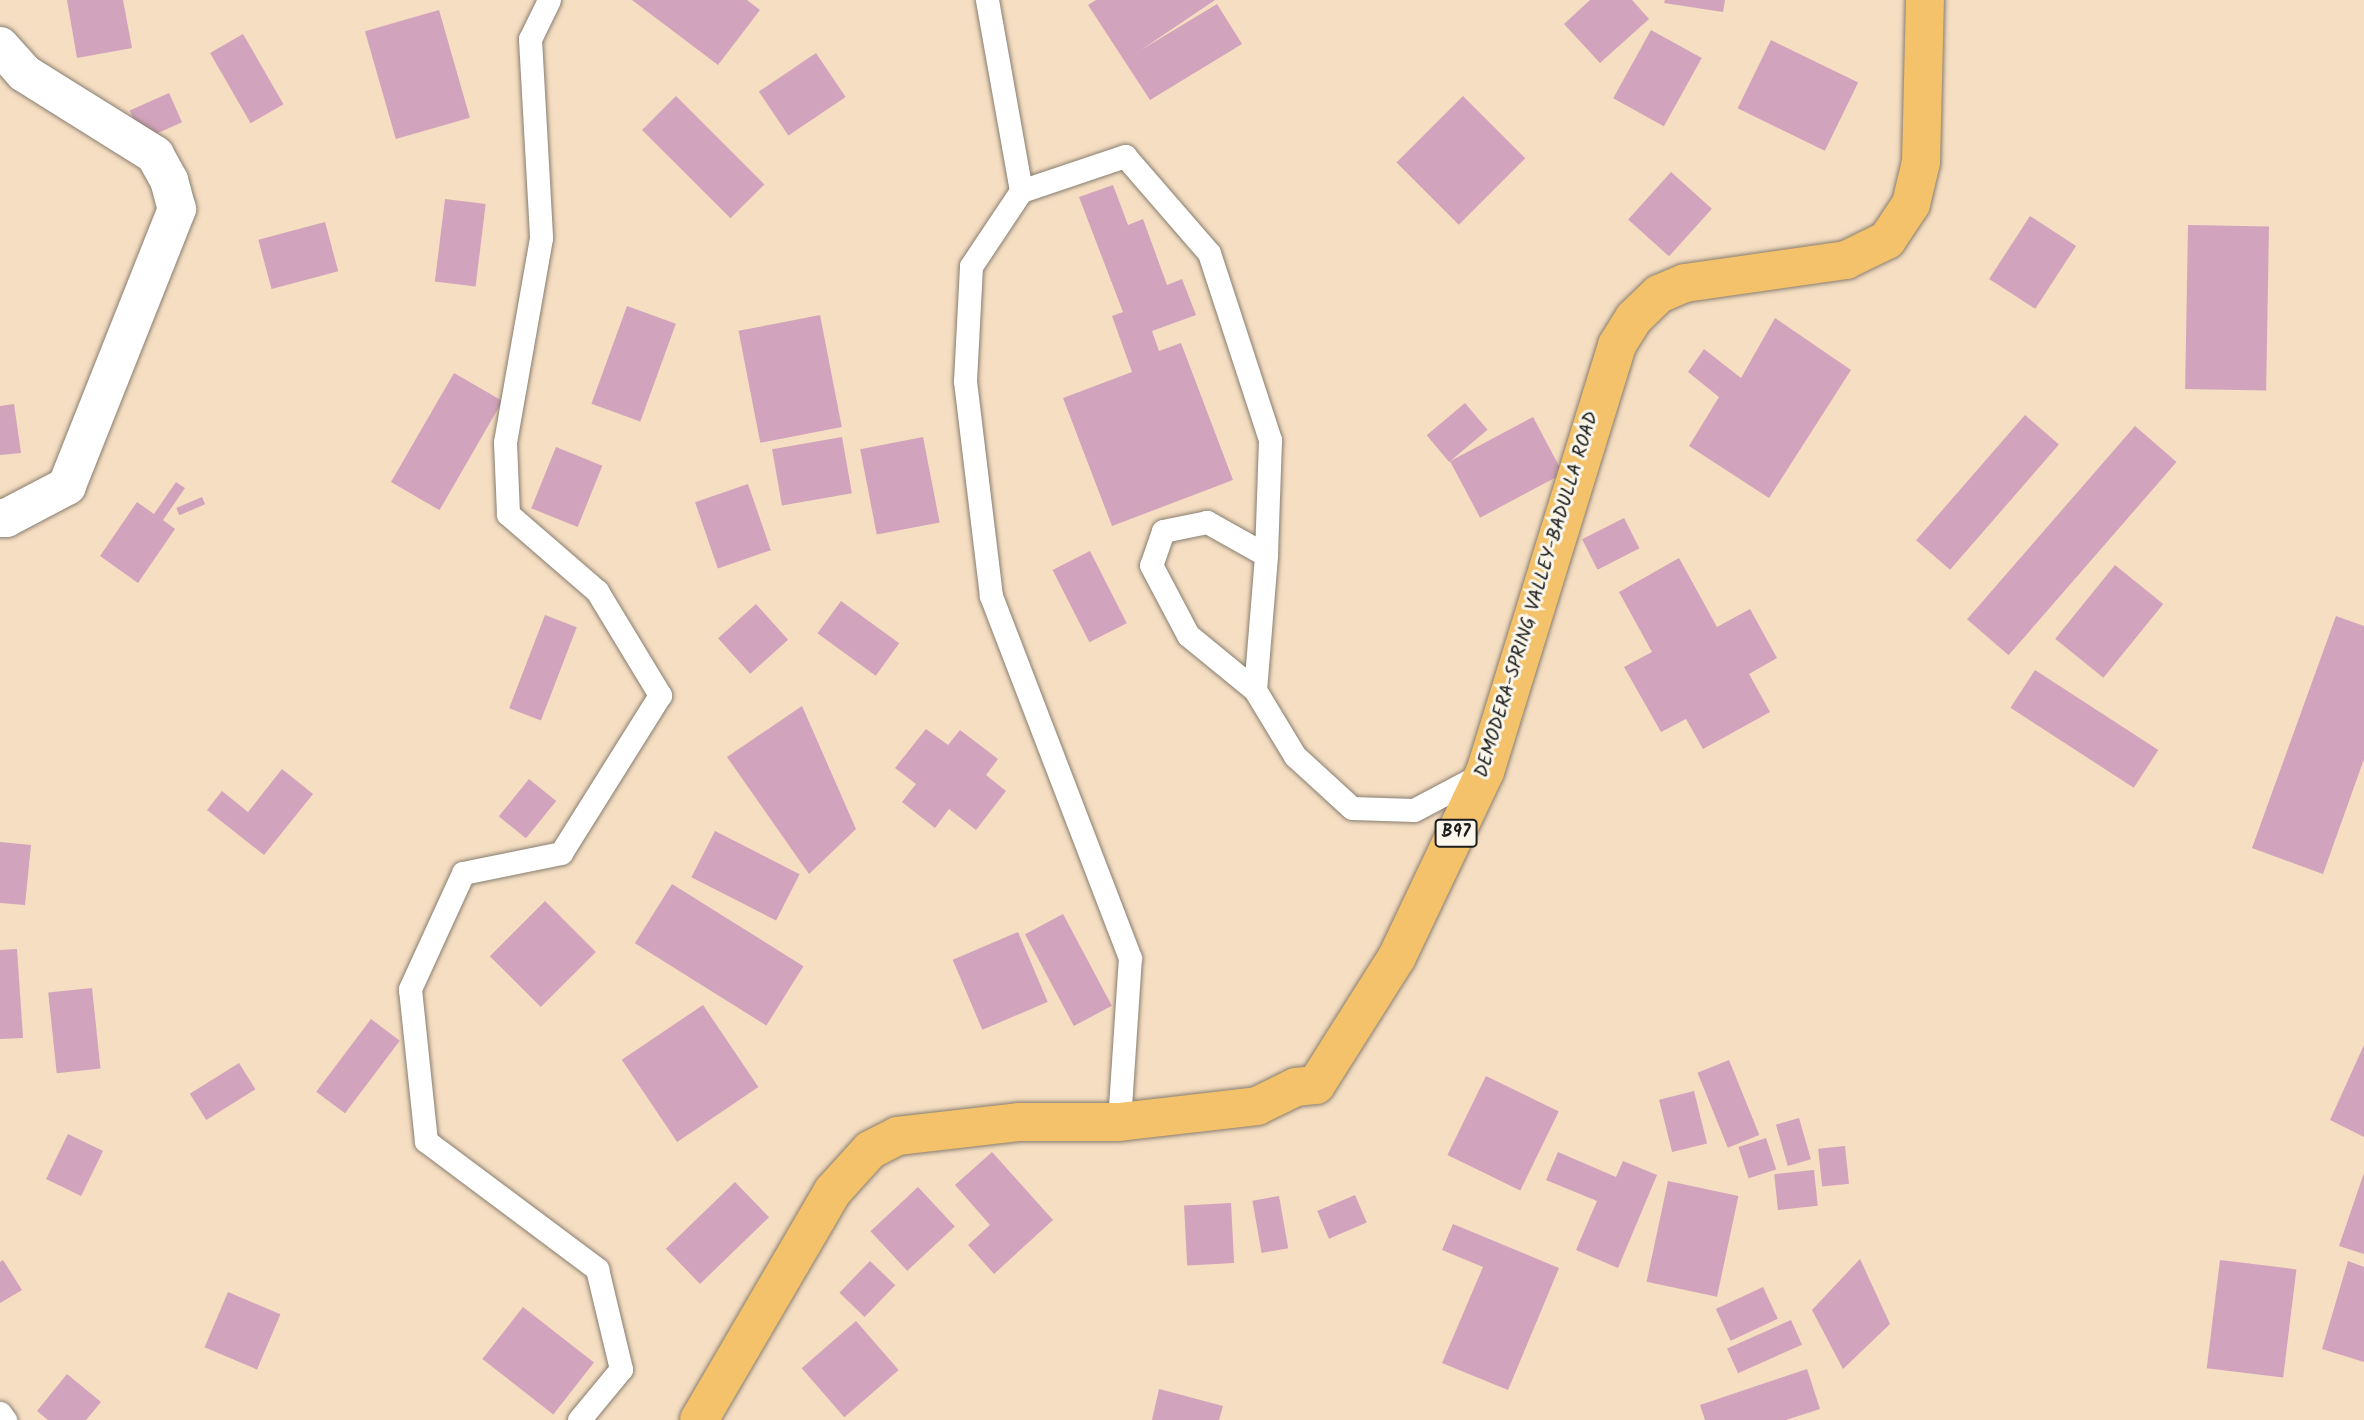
<!DOCTYPE html>
<html>
<head>
<meta charset="utf-8">
<style>
	body { margin:0 }
	#map { position:relative; width:2364px; height:1420px; overflow:hidden; background:#f5dec2; font-family:Kalam,sans-serif }
	div>[style] { position:absolute }
	.building>* { inset:0; background:#d2a3bc; transform-origin:0 0 }
	.roads { filter:drop-shadow(0 0 2px #887d6f) drop-shadow(0 0 2px #887d6f) }
	.service>* { height:23px; margin:-11.5px; padding:0 11.5px; transform-origin:11.5px; border-radius:11.5px; background:#fff }
	.minor>* { height:38px; margin:-19px; padding:0 19px; transform-origin:19px; border-radius:19px; background:#fff }
	.primary>* { height:38px; margin:-19px; padding:0 19px; transform-origin:19px; border-radius:19px; background:#f3c26a }
	span { translate:-50% -50%; white-space:nowrap; text-align:center; line-height:1.15; -webkit-text-stroke:6px #fbf7ec; paint-order:stroke }
	.shield-label span { padding:2px 5px; background:#fbf7ec; border:2px solid; border-radius:5px; -webkit-text-stroke-width:0 }
	.shield-label { font-size:18px; color:#1c1c1c; font-weight:700 }
	.street-label { font-size:19px; color:#1c1c1c }
</style>
</head>
<body>
<div id="map">
	<div class="building">
		<div style="clip-path:polygon(67px 0,123px 0,132px 48px,77px 58px)"></div>
		<div style="clip-path:polygon(632px 0,747px 0,760px 10px,718px 65px)"></div>
		<div style="clip-path:polygon(1096px 0,1215px 0,1141px 50px,1217px 4px,1242px 44px,1150px 100px,1088px 5px)"></div>
		<div style="clip-path:polygon(1590px 0,1632px 0,1649px 19px,1600px 63px,1564px 24px)"></div>
		<div style="clip-path:polygon(1665px 0,1725px 0,1723px 12px,1664px 3px)"></div>
		<div style="left:439px;top:10px;width:112px;height:77px;rotate:74deg"></div>
		<div style="left:1651px;top:30px;width:58px;height:78px;rotate:29deg"></div>
		<div style="left:243px;top:34px;width:81px;height:38px;rotate:60deg"></div>
		<div style="left:1771px;top:40px;width:97px;height:76px;rotate:26deg"></div>
		<div style="left:816px;top:53px;width:53px;height:69px;rotate:56deg"></div>
		<div style="left:169px;top:93px;width:32px;height:43px;rotate:66deg"></div>
		<div style="left:676px;top:96px;width:125px;height:48px;rotate:45deg"></div>
		<div style="left:1463px;top:96px;width:88px;height:94px;rotate:45deg"></div>
		<div style="left:1671px;top:172px;width:55px;height:64px;rotate:42deg"></div>
		<div style="clip-path:polygon(1113px 185px,1128px 225px,1143px 219px,1167px 285px,1182px 279px,1196px 315px,1152px 331px,1159px 351px,1181px 343px,1233px 480px,1112px 526px,1063px 398px,1132px 372px,1112px 316px,1123px 312px,1079px 197px)"></div>
		<div style="left:445px;top:199px;width:41px;height:83px;rotate:7deg"></div>
		<div style="left:2030px;top:216px;width:55px;height:75px;rotate:33deg"></div>
		<div style="left:325px;top:222px;width:51px;height:69px;rotate:75deg"></div>
		<div style="left:2188px;top:225px;width:81px;height:164px;rotate:1deg"></div>
		<div style="left:627px;top:306px;width:52px;height:104px;rotate:20deg"></div>
		<div style="left:820px;top:315px;width:114px;height:83px;rotate:79deg"></div>
		<div style="clip-path:polygon(1775px 318px,1851px 370px,1769px 498px,1689px 446px,1719px 397px,1688px 372px,1704px 349px,1741px 378px)"></div>
		<div style="left:454px;top:373px;width:56px;height:126px;rotate:30deg"></div>
		<div style="left:1465px;top:403px;width:35px;height:50px;rotate:50deg"></div>
		<div style="clip-path:polygon(14px 404px,21px 453px,0 455px,0 406px)"></div>
		<div style="left:2025px;top:415px;width:45px;height:166px;rotate:41deg"></div>
		<div style="left:1533px;top:417px;width:64px;height:94px;rotate:62deg"></div>
		<div style="left:2135px;top:426px;width:55px;height:256px;rotate:41deg"></div>
		<div style="left:842px;top:437px;width:57px;height:71px;rotate:80deg"></div>
		<div style="left:923px;top:437px;width:87px;height:64px;rotate:79deg"></div>
		<div style="left:556px;top:447px;width:50px;height:66px;rotate:22deg"></div>
		<div style="clip-path:polygon(176px 482px,185px 488px,163px 520px,175px 529px,138px 583px,100px 556px,137px 502px,154px 514px)"></div>
		<div style="left:748px;top:484px;width:70px;height:56px;rotate:71deg"></div>
		<div style="left:202px;top:497px;width:8px;height:28px;rotate:67deg"></div>
		<div style="left:1624px;top:518px;width:34px;height:47px;rotate:63deg"></div>
		<div style="left:1090px;top:551px;width:81px;height:42px;rotate:63deg"></div>
		<div style="clip-path:polygon(1679px 558px,1717px 627px,1750px 609px,1777px 658px,1749px 674px,1770px 712px,1703px 749px,1686px 719px,1661px 732px,1624px 667px,1652px 652px,1619px 592px)"></div>
		<div style="left:2115px;top:565px;width:62px;height:95px;rotate:39deg"></div>
		<div style="left:841px;top:601px;width:72px;height:40px;rotate:36deg"></div>
		<div style="left:756px;top:604px;width:48px;height:51px;rotate:48deg"></div>
		<div style="left:545px;top:615px;width:34px;height:100px;rotate:21deg"></div>
		<div style="clip-path:polygon(2336px 616px,2364px 626px,2364px 759px,2323px 874px,2252px 848px)"></div>
		<div style="left:2035px;top:670px;width:147px;height:45px;rotate:33deg"></div>
		<div style="clip-path:polygon(802px 706px,856px 829px,809px 874px,727px 757px)"></div>
		<div style="clip-path:polygon(926px 729px,948px 745px,960px 730px,998px 759px,986px 775px,1006px 791px,976px 830px,949px 809px,935px 828px,902px 802px,916px 784px,895px 768px)"></div>
		<div style="clip-path:polygon(282px 769px,313px 794px,264px 855px,207px 810px,222px 791px,248px 812px)"></div>
		<div style="left:529px;top:779px;width:35px;height:48px;rotate:39deg"></div>
		<div style="left:715px;top:831px;width:95px;height:52px;rotate:27deg"></div>
		<div style="clip-path:polygon(0 842px,31px 845px,25px 905px,0 903px)"></div>
		<div style="left:672px;top:884px;width:155px;height:70px;rotate:32deg"></div>
		<div style="left:545px;top:901px;width:72px;height:78px;rotate:45deg"></div>
		<div style="left:1063px;top:914px;width:104px;height:43px;rotate:62deg"></div>
		<div style="left:1018px;top:932px;width:76px;height:71px;rotate:67deg"></div>
		<div style="clip-path:polygon(17px 949px,23px 1038px,0 1039px,0 950px)"></div>
		<div style="left:92px;top:988px;width:81px;height:44px;rotate:84deg"></div>
		<div style="left:703px;top:1005px;width:99px;height:98px;rotate:56deg"></div>
		<div style="left:371px;top:1019px;width:36px;height:91px;rotate:37deg"></div>
		<div style="clip-path:polygon(2364px 1045px,2364px 1137px,2330px 1120px)"></div>
		<div style="left:1729px;top:1060px;width:81px;height:34px;rotate:68deg"></div>
		<div style="left:239px;top:1063px;width:31px;height:58px;rotate:58deg"></div>
		<div style="left:1486px;top:1076px;width:81px;height:88px;rotate:26deg"></div>
		<div style="left:1694px;top:1091px;width:54px;height:36px;rotate:76deg"></div>
		<div style="left:1799px;top:1118px;width:43px;height:24px;rotate:74deg"></div>
		<div style="left:68px;top:1134px;width:39px;height:50px;rotate:26deg"></div>
		<div style="left:1766px;top:1138px;width:33px;height:29px;rotate:72deg"></div>
		<div style="left:1845px;top:1146px;width:38px;height:27px;rotate:84deg"></div>
		<div style="clip-path:polygon(992px 1152px,1053px 1220px,994px 1274px,968px 1245px,990px 1225px,955px 1185px)"></div>
		<div style="clip-path:polygon(1558px 1152px,1616px 1177px,1623px 1161px,1657px 1175px,1618px 1268px,1576px 1250px,1597px 1201px,1546px 1180px)"></div>
		<div style="left:1814px;top:1170px;width:36px;height:40px;rotate:84deg"></div>
		<div style="clip-path:polygon(2364px 1173px,2364px 1254px,2339px 1246px)"></div>
		<div style="left:1668px;top:1181px;width:72px;height:103px;rotate:12deg"></div>
		<div style="left:735px;top:1182px;width:49px;height:96px;rotate:46deg"></div>
		<div style="left:918px;top:1187px;width:54px;height:65px;rotate:47deg"></div>
		<div style="left:1355px;top:1195px;width:30px;height:41px;rotate:67deg"></div>
		<div style="left:1279px;top:1196px;width:53px;height:27px;rotate:80deg"></div>
		<div style="left:1231px;top:1203px;width:60px;height:47px;rotate:87deg"></div>
		<div style="clip-path:polygon(1453px 1224px,1559px 1268px,1508px 1390px,1442px 1363px,1483px 1267px,1442px 1250px)"></div>
		<div style="clip-path:polygon(1860px 1259px,1890px 1324px,1843px 1369px,1812px 1310px)"></div>
		<div style="clip-path:polygon(3px 1260px,22px 1290px,0 1303px,0 1262px)"></div>
		<div style="left:2220px;top:1260px;width:77px;height:109px;rotate:7deg"></div>
		<div style="left:870px;top:1261px;width:35px;height:44px;rotate:44deg"></div>
		<div style="clip-path:polygon(2348px 1261px,2364px 1267px,2364px 1362px,2322px 1349px)"></div>
		<div style="left:1763px;top:1287px;width:35px;height:52px;rotate:65deg"></div>
		<div style="left:228px;top:1292px;width:57px;height:60px;rotate:23deg"></div>
		<div style="left:523px;top:1307px;width:90px;height:66px;rotate:38deg"></div>
		<div style="left:1791px;top:1320px;width:27px;height:70px;rotate:66deg"></div>
		<div style="left:856px;top:1321px;width:65px;height:72px;rotate:49deg"></div>
		<div style="clip-path:polygon(1807px 1369px,1820px 1409px,1786px 1420px,1705px 1420px,1700px 1405px)"></div>
		<div style="clip-path:polygon(67px 1374px,101px 1402px,86px 1420px,48px 1420px,37px 1411px)"></div>
		<div style="clip-path:polygon(1159px 1389px,1223px 1406px,1219px 1420px,1152px 1420px)"></div>
	</div>
	<div class="roads">
		<div class="service">
			<div style="left:549px;top:0;width:43px;rotate:116deg"></div>
			<div style="left:530px;top:39px;width:199px;rotate:86.8deg"></div>
			<div style="left:541px;top:238px;width:207px;rotate:100deg"></div>
			<div style="left:505px;top:442px;width:72px;rotate:87.6deg"></div>
			<div style="left:508px;top:514px;width:118px;rotate:40.9deg"></div>
			<div style="left:597px;top:591px;width:122px;rotate:58.8deg"></div>
			<div style="left:660px;top:695px;width:186px;rotate:122.1deg"></div>
			<div style="left:561px;top:853px;width:100px;rotate:168.5deg"></div>
			<div style="left:463px;top:873px;width:128px;rotate:114.6deg"></div>
			<div style="left:410px;top:989px;width:153px;rotate:84deg"></div>
			<div style="left:426px;top:1141px;width:214px;rotate:36.8deg"></div>
			<div style="left:597px;top:1269px;width:103px;rotate:76.5deg"></div>
			<div style="left:621px;top:1369px;width:66px;rotate:129.5deg"></div>
			<div style="left:987px;top:0;width:194px;rotate:79.9deg"></div>
			<div style="left:1255px;top:690px;width:135px;rotate:-85.3deg"></div>
			<div style="left:1266px;top:555px;width:68px;rotate:-150.8deg"></div>
			<div style="left:1207px;top:522px;width:45px;rotate:168.4deg"></div>
			<div style="left:1163px;top:531px;width:36px;rotate:109deg"></div>
			<div style="left:1151px;top:565px;width:79px;rotate:62.1deg"></div>
			<div style="left:1188px;top:635px;width:87px;rotate:39.4deg"></div>
			<div style="left:1255px;top:690px;width:77px;rotate:58.8deg"></div>
			<div style="left:1295px;top:756px;width:77px;rotate:42.4deg"></div>
			<div style="left:1352px;top:808px;width:62px;rotate:1.8deg"></div>
			<div style="left:1414px;top:810px;width:77px;rotate:-27.9deg"></div>
			<div style="left:1119px;top:1122px;width:164px;rotate:-86.2deg"></div>
			<div style="left:1130px;top:958px;width:388px;rotate:-111deg"></div>
			<div style="left:991px;top:596px;width:217px;rotate:-96.9deg"></div>
			<div style="left:965px;top:381px;width:115px;rotate:-87deg"></div>
			<div style="left:971px;top:266px;width:90px;rotate:-56.3deg"></div>
			<div style="left:1021px;top:191px;width:110px;rotate:-18.6deg"></div>
			<div style="left:1125px;top:156px;width:128px;rotate:49.1deg"></div>
			<div style="left:1209px;top:253px;width:197px;rotate:71.9deg"></div>
			<div style="left:1270px;top:440px;width:115px;rotate:92deg"></div>
			<div style="left:0;top:1413px;width:9px;rotate:54deg"></div>
		</div>
		<div class="minor">
			<div style="left:0;top:46px;width:36px;rotate:48deg"></div>
			<div style="left:24px;top:73px;width:155px;rotate:32deg"></div>
			<div style="left:155px;top:155px;width:29px;rotate:61deg"></div>
			<div style="left:169px;top:180px;width:30px;rotate:75deg"></div>
			<div style="left:177px;top:209px;width:298px;rotate:111.7deg"></div>
			<div style="left:67px;top:486px;width:69px;rotate:152.3deg"></div>
			<div style="left:6px;top:518px;width:6px;rotate:180deg"></div>
		</div>
		<div class="primary">
			<div style="left:699px;top:1420px;width:265px;rotate:-59.7deg"></div>
			<div style="left:833px;top:1191px;width:55px;rotate:-47.9deg"></div>
			<div style="left:870px;top:1150px;width:30px;rotate:-27deg"></div>
			<div style="left:897px;top:1136px;width:124px;rotate:-6.5deg"></div>
			<div style="left:1020px;top:1122px;width:99px"></div>
			<div style="left:1119px;top:1122px;width:139px;rotate:-6.6deg"></div>
			<div style="left:1257px;top:1106px;width:43px;rotate:-26deg"></div>
			<div style="left:1296px;top:1087px;width:20px;rotate:-6deg"></div>
			<div style="left:1316px;top:1085px;width:151px;rotate:-57.7deg"></div>
			<div style="left:1397px;top:957px;width:205px;rotate:-64.6deg"></div>
			<div style="left:1485px;top:772px;width:447px;rotate:-72.8deg"></div>
			<div style="left:1617px;top:345px;width:32px;rotate:-58deg"></div>
			<div style="left:1634px;top:318px;width:35px;rotate:-44deg"></div>
			<div style="left:1659px;top:294px;width:28px;rotate:-23deg"></div>
			<div style="left:1685px;top:283px;width:163px;rotate:-8.1deg"></div>
			<div style="left:1846px;top:260px;width:46px;rotate:-26deg"></div>
			<div style="left:1887px;top:240px;width:43px;rotate:-56.3deg"></div>
			<div style="left:1911px;top:204px;width:43px;rotate:-76.6deg"></div>
			<div style="left:1921px;top:162px;width:162px;rotate:-88.6deg"></div>
		</div>
	</div>
	<div class="shield-label">
		<span style="left:1456px;top:833px">B97</span>
	</div>
	<div class="street-label">
		<span style="left:1538px;top:595px;rotate:-73deg">DEMODERA-SPRING VALLEY-BADULLA ROAD</span>
	</div>
</div>
</body>
</html>
